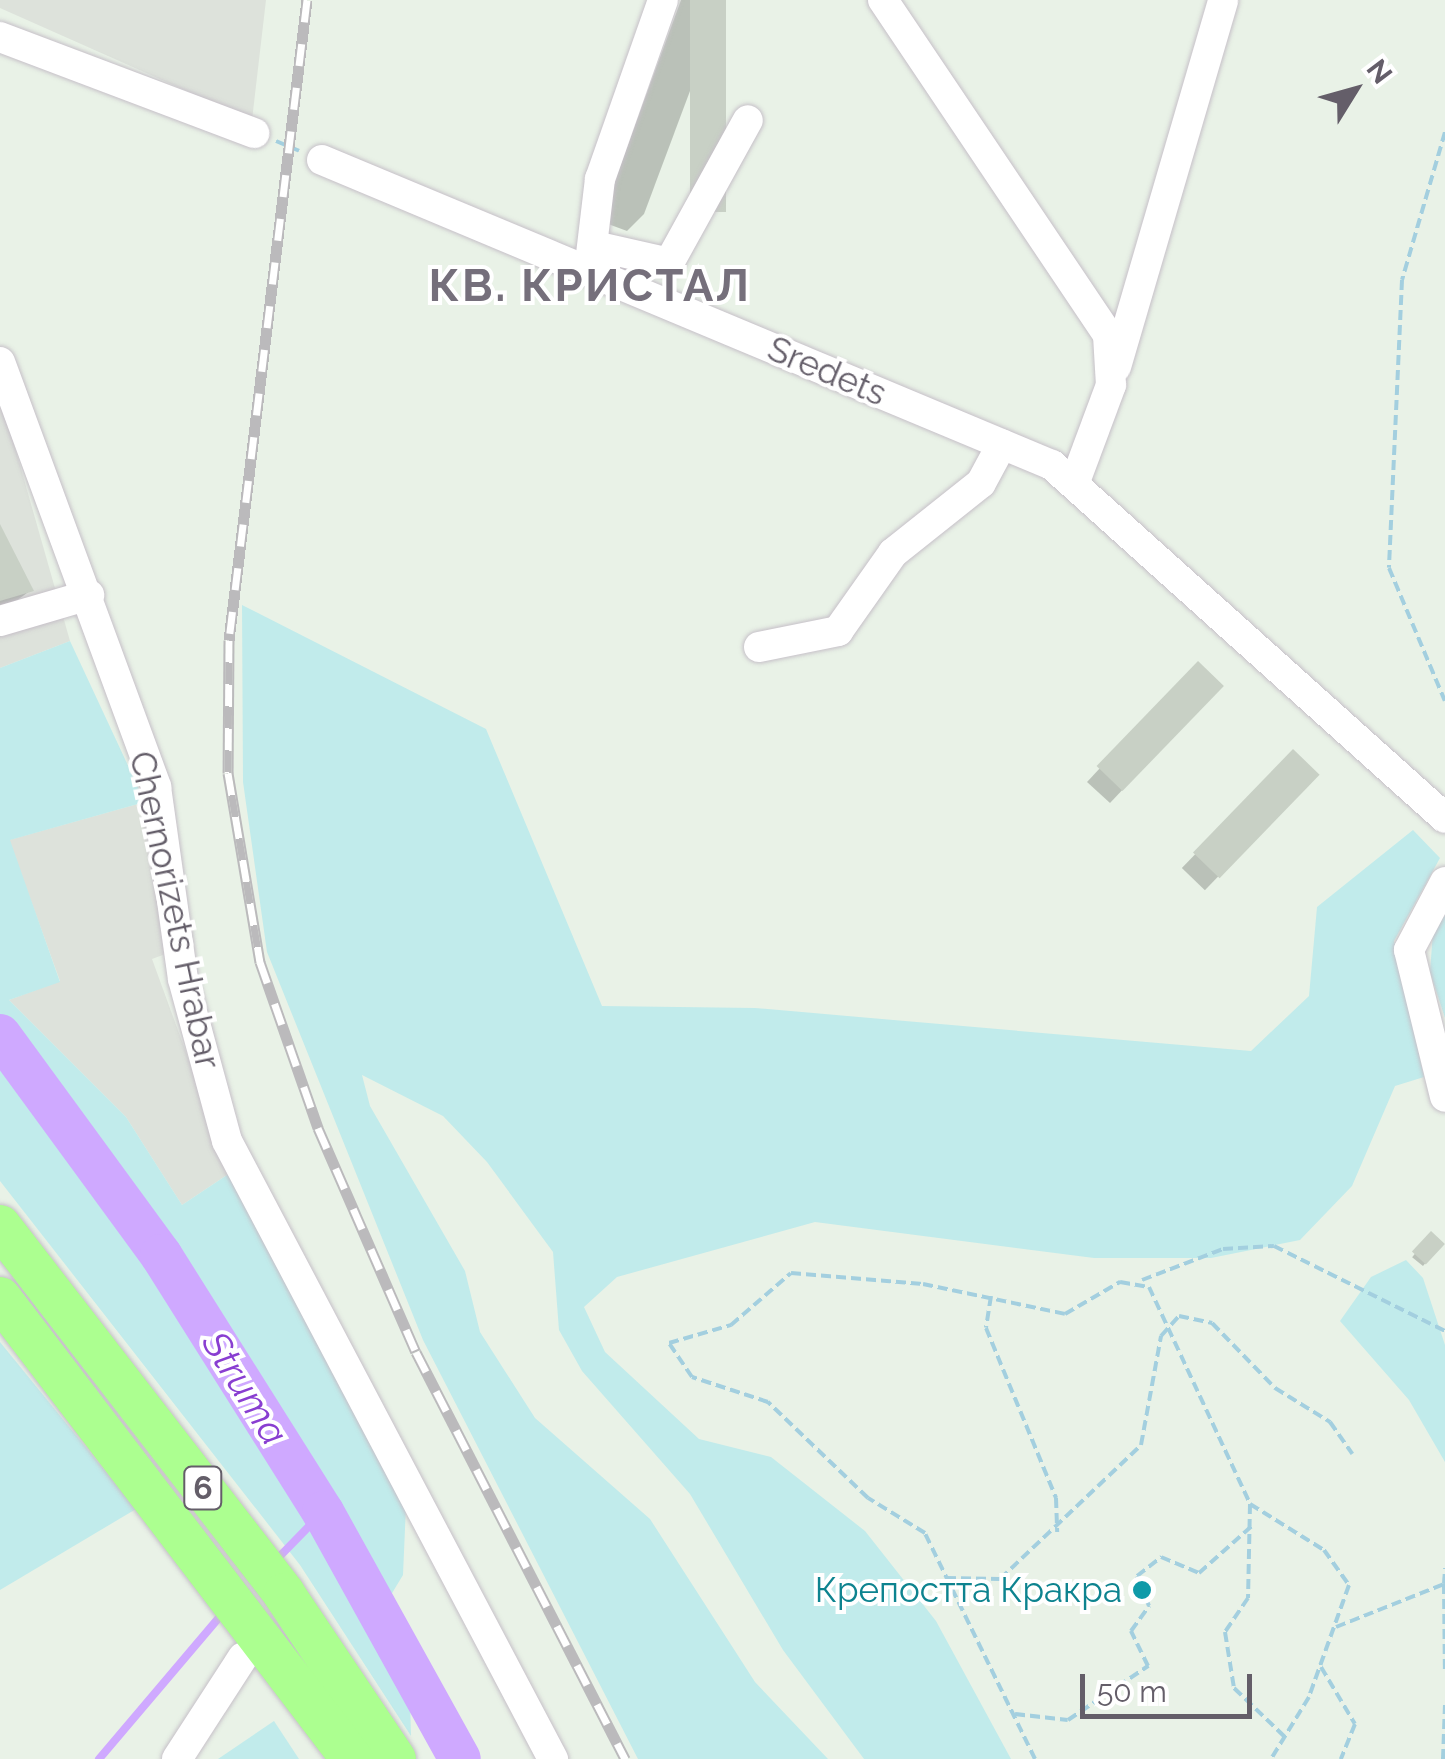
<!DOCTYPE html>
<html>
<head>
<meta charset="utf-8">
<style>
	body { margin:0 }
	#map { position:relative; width:1445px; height:1759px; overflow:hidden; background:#e9f2e7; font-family:Raleway,sans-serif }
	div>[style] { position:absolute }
	.industrial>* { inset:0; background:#dde2db }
	.green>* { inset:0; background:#c1ebeb }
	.shadow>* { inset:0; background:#0003; transform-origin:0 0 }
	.stream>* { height:8px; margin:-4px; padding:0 4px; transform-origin:4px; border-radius:4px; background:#cfa9ff }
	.river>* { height:42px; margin:-21px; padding:0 21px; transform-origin:21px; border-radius:21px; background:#cfa9ff }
	.building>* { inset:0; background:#c8d0c5; transform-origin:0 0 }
	.path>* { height:4px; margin-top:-2px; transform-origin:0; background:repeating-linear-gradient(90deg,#a3cfdf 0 10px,transparent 0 15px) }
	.roads { filter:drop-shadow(0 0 2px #c6c0c8) drop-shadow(0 0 2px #c6c0c8) }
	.minor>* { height:30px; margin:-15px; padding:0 15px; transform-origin:15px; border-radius:15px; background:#fff }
	.highway>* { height:42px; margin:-21px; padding:0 21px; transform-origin:21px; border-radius:21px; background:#acff90 }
	.rail>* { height:11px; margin-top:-5.5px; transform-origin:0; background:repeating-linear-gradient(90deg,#fff 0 22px,#bbbabc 0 44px); box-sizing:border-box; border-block:2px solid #bbbabc }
	.dots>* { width:28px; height:28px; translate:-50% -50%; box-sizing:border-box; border:5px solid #fff; border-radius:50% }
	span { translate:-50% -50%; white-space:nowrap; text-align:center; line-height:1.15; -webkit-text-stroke:8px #fff; paint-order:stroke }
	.shield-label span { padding:2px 8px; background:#fff; border:2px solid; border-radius:8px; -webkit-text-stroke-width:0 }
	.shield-label { font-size:32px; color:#645e69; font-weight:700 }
	.street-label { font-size:35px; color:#645e69 }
	.culture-label { font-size:35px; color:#0d838f }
	.right { translate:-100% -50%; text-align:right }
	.water-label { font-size:38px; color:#893ed1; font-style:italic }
	.district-label { font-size:45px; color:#756f7b; font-weight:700; letter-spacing:2.5px }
	.north { position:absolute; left:1305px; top:40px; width:100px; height:100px; -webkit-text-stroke:8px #fff; paint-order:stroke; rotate:53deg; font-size:28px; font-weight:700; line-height:40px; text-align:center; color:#645e69 }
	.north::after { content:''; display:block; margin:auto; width:35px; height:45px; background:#645e69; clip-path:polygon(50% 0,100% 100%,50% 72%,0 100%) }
	.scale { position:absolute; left:1080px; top:1674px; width:172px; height:45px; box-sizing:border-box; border:5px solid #645e69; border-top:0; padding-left:12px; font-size:30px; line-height:35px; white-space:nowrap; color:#645e69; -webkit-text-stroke:8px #fff; paint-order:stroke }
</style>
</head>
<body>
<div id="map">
	<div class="industrial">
		<div style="clip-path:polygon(0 0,266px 0,252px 120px,0 8px)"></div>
		<div style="clip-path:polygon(0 395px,70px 641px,0 668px)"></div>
		<div style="clip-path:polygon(145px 802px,168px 953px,152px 959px,230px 1173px,182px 1205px,126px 1117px,9px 1000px,60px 981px,9px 840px)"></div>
	</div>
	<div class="green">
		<div style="clip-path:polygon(242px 605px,486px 729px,602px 1006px,755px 1008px,1251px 1051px,1309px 996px,1317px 907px,1413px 830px,1440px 858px,1394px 941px,1424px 1077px,1395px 1086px,1352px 1186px,1300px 1240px,1211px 1258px,1094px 1258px,815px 1222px,617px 1277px,584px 1307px,605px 1352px,699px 1439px,771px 1457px,865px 1531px,936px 1621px,1011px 1759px,864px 1759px,783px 1650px,690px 1494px,582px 1371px,559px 1330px,553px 1252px,487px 1162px,443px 1116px,362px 1075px,370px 1106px,465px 1271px,480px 1332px,535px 1418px,650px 1519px,755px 1682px,828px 1759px,638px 1759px,423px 1340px,267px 952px,243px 782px)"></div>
		<div style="clip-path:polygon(70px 641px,145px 802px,10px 840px,60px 982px,9px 1000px,126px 1117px,182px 1205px,230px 1173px,406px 1506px,403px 1575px,371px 1628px,410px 1699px,411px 1736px,300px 1565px,0 1181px,0 668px)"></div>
		<div style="clip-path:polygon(1445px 915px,1445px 1018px,1430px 972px,1433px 932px)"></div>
		<div style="clip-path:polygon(1406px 1260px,1423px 1278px,1445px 1345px,1445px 1462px,1409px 1400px,1340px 1321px,1371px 1277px)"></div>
		<div style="clip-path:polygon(0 1342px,136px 1509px,0 1590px)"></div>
		<div style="clip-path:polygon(274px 1721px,299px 1759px,218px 1759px)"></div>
	</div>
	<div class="shadow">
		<div style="clip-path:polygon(681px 0,724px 0,644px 214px,627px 231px,600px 221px)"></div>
		<div style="clip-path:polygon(0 530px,31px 590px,0 613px)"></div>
		<div style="clip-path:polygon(1185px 677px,1221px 686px,1110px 803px,1087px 782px)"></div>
		<div style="left:1293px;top:753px;width:32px;height:160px;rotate:44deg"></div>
		<div style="left:1431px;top:1234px;width:14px;height:30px;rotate:39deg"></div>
	</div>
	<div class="stream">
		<div style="left:280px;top:1556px;width:62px;rotate:-45.7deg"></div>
		<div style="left:99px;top:1759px;width:190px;rotate:-49.7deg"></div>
	</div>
	<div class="river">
		<div style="left:0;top:1035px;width:273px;rotate:53.8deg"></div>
		<div style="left:161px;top:1255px;width:304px;rotate:57.8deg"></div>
		<div style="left:323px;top:1512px;width:282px;rotate:61deg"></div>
	</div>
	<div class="building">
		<div style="left:690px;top:0;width:36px;height:212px"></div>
		<div style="clip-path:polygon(0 524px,34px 591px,0 601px)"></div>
		<div style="left:1198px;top:661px;width:36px;height:146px;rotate:44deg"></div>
		<div style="left:1293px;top:749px;width:37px;height:144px;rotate:44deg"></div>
		<div style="left:1431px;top:1231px;width:19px;height:28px;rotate:43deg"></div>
	</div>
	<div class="path">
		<div style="left:1445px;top:132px;width:154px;rotate:106.2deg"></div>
		<div style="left:1402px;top:280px;width:288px;rotate:92.6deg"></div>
		<div style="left:1389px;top:568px;width:144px;rotate:67.2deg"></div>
		<div style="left:276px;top:141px;width:25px;rotate:23deg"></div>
		<div style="left:1142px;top:1280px;width:87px;rotate:-20.9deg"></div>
		<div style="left:1223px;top:1249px;width:51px;rotate:-3.4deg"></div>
		<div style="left:1274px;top:1246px;width:191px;rotate:26.4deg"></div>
		<div style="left:991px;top:1296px;width:32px;rotate:99deg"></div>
		<div style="left:986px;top:1328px;width:184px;rotate:67.6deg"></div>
		<div style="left:1056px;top:1498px;width:34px;rotate:88deg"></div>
		<div style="left:1250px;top:1504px;width:87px;rotate:31.9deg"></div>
		<div style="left:1324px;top:1550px;width:43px;rotate:54.5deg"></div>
		<div style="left:1349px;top:1585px;width:119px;rotate:109.7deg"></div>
		<div style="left:1309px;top:1697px;width:73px;rotate:121.5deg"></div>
		<div style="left:946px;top:1578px;width:54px;rotate:1.1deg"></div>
		<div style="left:1000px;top:1579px;width:195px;rotate:-43.5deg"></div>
		<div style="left:1141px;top:1445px;width:111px;rotate:-79.6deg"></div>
		<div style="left:1161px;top:1336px;width:27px;rotate:-48deg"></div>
		<div style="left:1179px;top:1316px;width:34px;rotate:12deg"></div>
		<div style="left:1212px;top:1323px;width:91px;rotate:45.9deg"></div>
		<div style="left:1275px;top:1388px;width:65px;rotate:31.7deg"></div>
		<div style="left:1330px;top:1422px;width:39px;rotate:55deg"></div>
		<div style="left:1444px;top:1584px;width:89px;rotate:89.4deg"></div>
		<div style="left:1336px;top:1627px;width:116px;rotate:-21.7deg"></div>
		<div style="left:1444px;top:1584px;width:16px;rotate:-86deg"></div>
		<div style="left:1321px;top:1667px;width:66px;rotate:59.2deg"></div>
		<div style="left:1355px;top:1724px;width:38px;rotate:112deg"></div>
		<div style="left:1015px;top:1714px;width:53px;rotate:6.5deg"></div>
		<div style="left:1068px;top:1720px;width:97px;rotate:-34deg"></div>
		<div style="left:1148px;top:1666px;width:39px;rotate:-116deg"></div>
		<div style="left:1131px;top:1631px;width:31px;rotate:-54deg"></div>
		<div style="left:1149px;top:1606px;width:32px;rotate:-112deg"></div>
		<div style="left:1137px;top:1576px;width:31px;rotate:-38deg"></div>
		<div style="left:1161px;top:1557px;width:41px;rotate:22.8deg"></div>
		<div style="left:1199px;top:1573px;width:71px;rotate:-41.6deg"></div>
		<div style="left:1035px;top:1759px;width:251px;rotate:-116deg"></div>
		<div style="left:925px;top:1533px;width:67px;rotate:-148.4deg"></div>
		<div style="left:868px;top:1498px;width:139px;rotate:-136.2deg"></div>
		<div style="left:768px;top:1402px;width:80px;rotate:-161.8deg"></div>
		<div style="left:692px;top:1377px;width:41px;rotate:-124.1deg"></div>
		<div style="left:669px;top:1343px;width:65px;rotate:-16.2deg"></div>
		<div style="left:731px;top:1325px;width:79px;rotate:-40.9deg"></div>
		<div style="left:791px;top:1273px;width:132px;rotate:4.8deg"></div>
		<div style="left:923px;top:1284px;width:145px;rotate:11.9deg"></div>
		<div style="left:1065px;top:1314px;width:64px;rotate:-30.2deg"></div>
		<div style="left:1120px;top:1282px;width:29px;rotate:10deg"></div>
		<div style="left:1149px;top:1287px;width:239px;rotate:65deg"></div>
		<div style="left:1250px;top:1504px;width:94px;rotate:91.2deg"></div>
		<div style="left:1248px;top:1598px;width:41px;rotate:124.1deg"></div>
		<div style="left:1225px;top:1632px;width:57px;rotate:80.9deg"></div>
		<div style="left:1234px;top:1688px;width:71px;rotate:43.9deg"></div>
		<div style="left:1443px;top:1759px;width:54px;rotate:-87.9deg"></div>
	</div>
	<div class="roads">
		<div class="minor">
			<div style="left:883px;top:0;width:404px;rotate:56.1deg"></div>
			<div style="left:1108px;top:335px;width:50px;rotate:86.6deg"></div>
			<div style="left:1111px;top:385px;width:103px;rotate:110.4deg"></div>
			<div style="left:0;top:37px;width:272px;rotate:20.7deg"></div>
			<div style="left:322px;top:160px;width:791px;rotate:22.68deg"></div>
			<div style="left:1052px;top:465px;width:528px;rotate:41.93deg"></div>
			<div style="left:595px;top:246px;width:76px;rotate:12.9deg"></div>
			<div style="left:669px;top:263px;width:163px;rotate:-61.1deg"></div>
			<div style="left:589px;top:271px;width:93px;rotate:-83.2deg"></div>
			<div style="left:600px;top:179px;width:190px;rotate:-70.6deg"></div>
			<div style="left:0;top:362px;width:453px;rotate:69.8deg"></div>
			<div style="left:156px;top:787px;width:194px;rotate:82deg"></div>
			<div style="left:183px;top:979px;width:168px;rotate:74.8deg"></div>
			<div style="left:227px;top:1141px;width:699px;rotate:62.19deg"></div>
			<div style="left:1116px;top:367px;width:382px;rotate:-73.7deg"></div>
			<div style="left:0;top:621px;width:93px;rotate:-16.3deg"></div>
			<div style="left:759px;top:647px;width:81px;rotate:-11.4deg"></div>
			<div style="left:838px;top:631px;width:95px;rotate:-54.8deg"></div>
			<div style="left:893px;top:553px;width:112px;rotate:-38.5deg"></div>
			<div style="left:981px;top:483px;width:44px;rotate:-61.7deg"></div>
			<div style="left:1445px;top:882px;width:77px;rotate:117.9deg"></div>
			<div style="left:1409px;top:950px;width:151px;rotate:76.2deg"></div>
			<div style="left:177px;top:1759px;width:121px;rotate:-57.1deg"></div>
		</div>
		<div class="highway">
			<div style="left:0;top:1226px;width:465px;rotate:52.3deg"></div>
			<div style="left:284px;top:1594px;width:199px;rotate:56.1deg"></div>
			<div style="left:0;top:1298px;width:580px;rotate:52.64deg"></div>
		</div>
	</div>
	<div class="rail">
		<div style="left:307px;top:0;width:645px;rotate:96.95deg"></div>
		<div style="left:229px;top:640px;width:133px;rotate:90.4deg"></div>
		<div style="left:228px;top:773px;width:192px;rotate:80.4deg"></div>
		<div style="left:260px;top:962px;width:176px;rotate:70.7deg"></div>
		<div style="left:318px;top:1128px;width:244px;rotate:66.4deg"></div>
		<div style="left:416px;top:1352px;width:458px;rotate:62.8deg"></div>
	</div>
	<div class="dots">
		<div style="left:1142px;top:1590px;background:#0f9aa8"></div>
	</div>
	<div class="shield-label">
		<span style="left:203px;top:1488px">6</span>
	</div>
	<div class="street-label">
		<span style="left:827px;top:371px;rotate:23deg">Sredets</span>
		<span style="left:175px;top:910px;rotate:78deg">Chernorizets Hrabar</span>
	</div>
	<div class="culture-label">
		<span class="right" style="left:1122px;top:1590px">Крепостта Кракра</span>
	</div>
	<div class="water-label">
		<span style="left:245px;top:1388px;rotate:58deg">Struma</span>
	</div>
	<div class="district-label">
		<span style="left:590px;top:286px">КВ. КРИСТАЛ</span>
	</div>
	<div class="north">N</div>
	<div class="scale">50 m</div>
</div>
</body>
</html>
